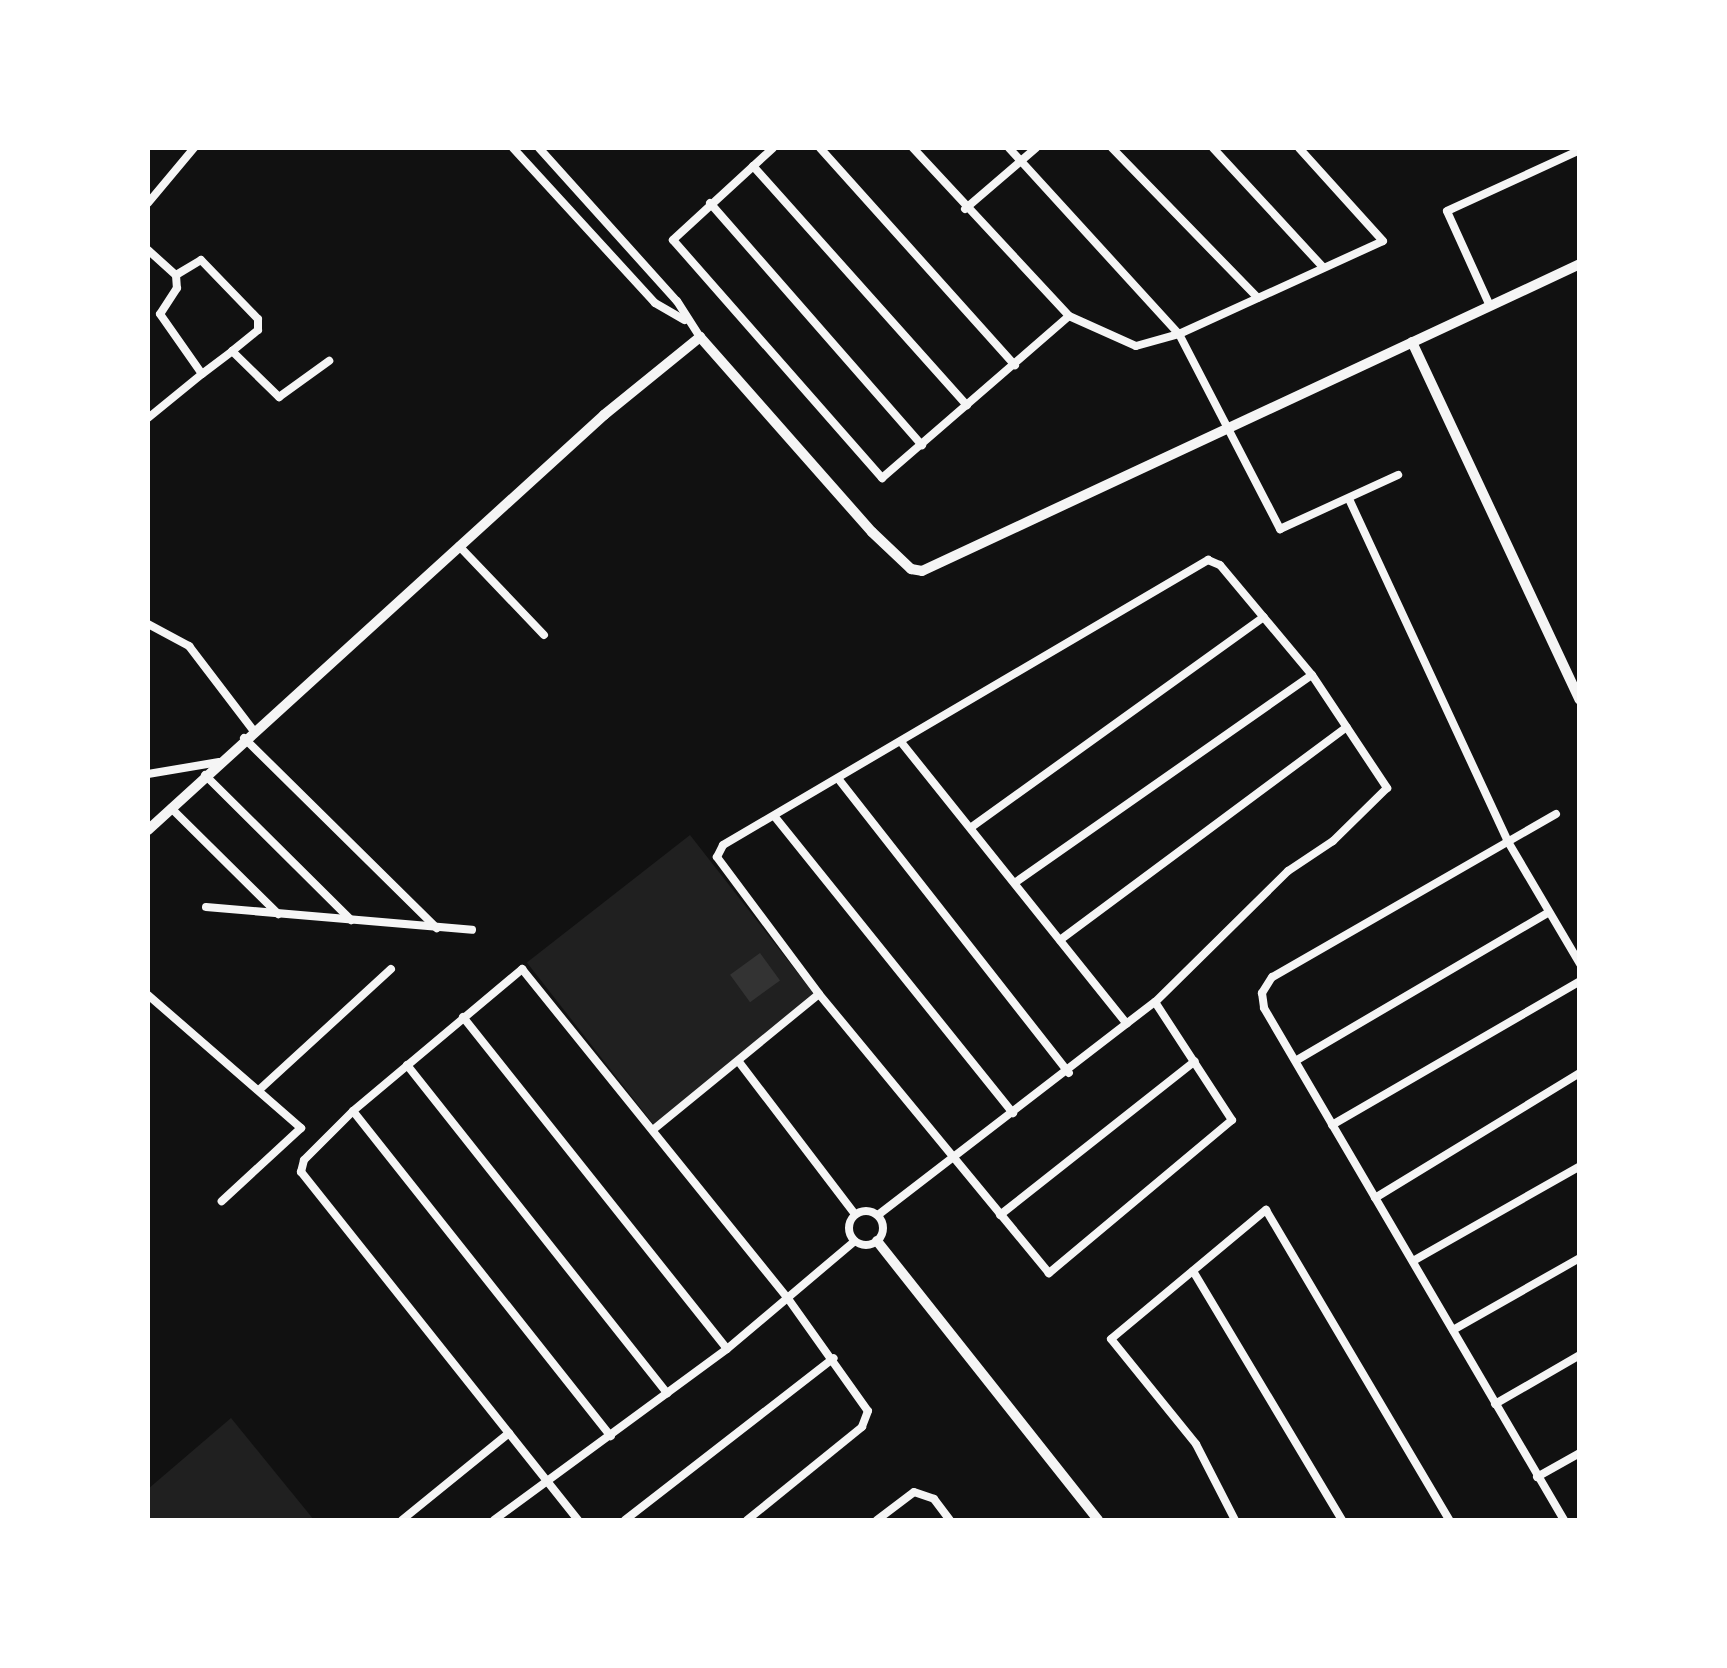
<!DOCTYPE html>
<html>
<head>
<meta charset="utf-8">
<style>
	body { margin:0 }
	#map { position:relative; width:1727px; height:1668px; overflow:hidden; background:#111; font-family:Inter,sans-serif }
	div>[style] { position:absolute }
	.green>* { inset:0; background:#202020; transform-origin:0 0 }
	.water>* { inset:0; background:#333; transform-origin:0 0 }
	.minor>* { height:8px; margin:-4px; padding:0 4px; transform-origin:4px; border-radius:4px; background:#f5f5f5 }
	.minor>.ring { margin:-4px; padding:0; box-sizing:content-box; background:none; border:8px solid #f5f5f5; border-radius:50% }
	.tertiary>* { height:10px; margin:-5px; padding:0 5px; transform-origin:5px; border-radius:5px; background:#f5f5f5 }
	span { translate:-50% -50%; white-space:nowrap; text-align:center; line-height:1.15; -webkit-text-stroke:8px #fff; paint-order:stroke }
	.frame { position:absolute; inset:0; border:150px solid #fff; pointer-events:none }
</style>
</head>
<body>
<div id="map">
	<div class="green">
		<div style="left:690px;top:835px;width:208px;height:207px;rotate:52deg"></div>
		<div style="clip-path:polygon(231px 1418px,314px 1520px,148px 1520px,148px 1489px)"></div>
	</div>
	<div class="water">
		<div style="left:760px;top:953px;width:34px;height:37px;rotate:54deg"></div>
	</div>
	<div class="minor">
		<div style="left:513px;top:148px;width:210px;rotate:47.5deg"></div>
		<div style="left:655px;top:303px;width:34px;rotate:30deg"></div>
		<div style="left:539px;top:148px;width:206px;rotate:48deg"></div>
		<div style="left:677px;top:301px;width:43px;rotate:57.4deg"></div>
		<div style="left:773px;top:148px;width:136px;rotate:137.4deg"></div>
		<div style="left:673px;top:240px;width:317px;rotate:48.7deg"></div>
		<div style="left:882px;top:478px;width:247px;rotate:-40.9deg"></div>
		<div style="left:820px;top:148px;width:292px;rotate:48.1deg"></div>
		<div style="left:913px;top:148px;width:229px;rotate:47.1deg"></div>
		<div style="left:1069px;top:316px;width:73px;rotate:24.1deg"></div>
		<div style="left:1136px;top:346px;width:45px;rotate:-15.6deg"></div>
		<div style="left:1179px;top:334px;width:224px;rotate:-24.5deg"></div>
		<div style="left:1383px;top:241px;width:125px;rotate:-132.1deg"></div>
		<div style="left:1009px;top:148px;width:252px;rotate:47.6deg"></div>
		<div style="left:1179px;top:334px;width:220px;rotate:62.6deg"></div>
		<div style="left:1280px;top:529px;width:130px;rotate:-24.6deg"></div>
		<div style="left:1112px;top:148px;width:209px;rotate:45.8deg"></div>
		<div style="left:1213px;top:148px;width:162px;rotate:47.3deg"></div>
		<div style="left:753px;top:166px;width:321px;rotate:48.2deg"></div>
		<div style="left:148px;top:203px;width:72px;rotate:-50.1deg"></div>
		<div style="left:710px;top:203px;width:322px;rotate:48.8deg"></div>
		<div style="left:965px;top:209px;width:94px;rotate:-40.7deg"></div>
		<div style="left:148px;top:250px;width:38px;rotate:42deg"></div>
		<div style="left:176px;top:275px;width:13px;rotate:86deg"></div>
		<div style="left:177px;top:288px;width:31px;rotate:123deg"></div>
		<div style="left:160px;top:314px;width:73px;rotate:55deg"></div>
		<div style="left:202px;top:374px;width:38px;rotate:-37deg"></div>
		<div style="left:232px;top:351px;width:66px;rotate:44.4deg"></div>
		<div style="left:279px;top:397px;width:62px;rotate:-35.8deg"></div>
		<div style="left:176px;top:275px;width:29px;rotate:-31deg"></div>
		<div style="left:201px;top:260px;width:82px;rotate:46deg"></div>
		<div style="left:258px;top:319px;width:11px;rotate:90deg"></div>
		<div style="left:258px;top:330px;width:33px;rotate:141deg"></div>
		<div style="left:1490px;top:306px;width:104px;rotate:-114.4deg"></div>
		<div style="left:1447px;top:211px;width:146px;rotate:-24.6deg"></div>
		<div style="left:148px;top:418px;width:70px;rotate:-39.2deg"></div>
		<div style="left:1349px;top:499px;width:376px;rotate:65.1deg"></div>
		<div style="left:1507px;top:840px;width:144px;rotate:59.5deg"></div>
		<div style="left:459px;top:546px;width:123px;rotate:46.3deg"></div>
		<div style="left:1208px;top:560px;width:13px;rotate:23deg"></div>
		<div style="left:1220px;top:565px;width:143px;rotate:50.1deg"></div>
		<div style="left:1312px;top:675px;width:136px;rotate:56.4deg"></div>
		<div style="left:1387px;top:788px;width:76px;rotate:135.5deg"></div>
		<div style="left:1333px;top:841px;width:54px;rotate:146.3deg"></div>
		<div style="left:1288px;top:871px;width:187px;rotate:135.4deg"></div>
		<div style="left:1155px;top:1002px;width:141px;rotate:56.9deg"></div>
		<div style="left:1232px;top:1120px;width:239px;rotate:140.1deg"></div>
		<div style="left:1049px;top:1273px;width:362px;rotate:-129.5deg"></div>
		<div style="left:819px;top:994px;width:171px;rotate:-126.7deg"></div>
		<div style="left:717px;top:857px;width:13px;rotate:-63deg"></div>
		<div style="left:723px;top:845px;width:563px;rotate:-30.44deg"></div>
		<div style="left:148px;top:624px;width:47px;rotate:28.2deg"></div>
		<div style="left:189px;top:646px;width:106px;rotate:52.7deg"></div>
		<div style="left:244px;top:738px;width:271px;rotate:44.6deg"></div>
		<div style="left:901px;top:742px;width:361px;rotate:51.3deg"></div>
		<div style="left:148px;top:774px;width:72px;rotate:-9.6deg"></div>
		<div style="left:205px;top:775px;width:206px;rotate:44.8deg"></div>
		<div style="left:840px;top:781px;width:371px;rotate:51.9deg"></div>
		<div style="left:171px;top:808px;width:151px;rotate:44.7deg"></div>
		<div style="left:1556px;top:814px;width:327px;rotate:150.1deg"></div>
		<div style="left:1272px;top:977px;width:19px;rotate:122deg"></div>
		<div style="left:1262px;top:993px;width:15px;rotate:82deg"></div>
		<div style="left:1264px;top:1008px;width:593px;rotate:59.63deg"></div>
		<div style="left:775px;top:817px;width:380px;rotate:51.2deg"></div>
		<div style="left:973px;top:826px;width:358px;rotate:-35.7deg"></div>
		<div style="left:1016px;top:882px;width:361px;rotate:-35deg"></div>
		<div style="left:206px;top:907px;width:267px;rotate:4.9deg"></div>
		<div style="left:1060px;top:940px;width:357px;rotate:-36.6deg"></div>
		<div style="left:148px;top:995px;width:203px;rotate:41deg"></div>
		<div style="left:301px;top:1128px;width:108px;rotate:137.3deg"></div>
		<div style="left:463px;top:1017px;width:424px;rotate:51.5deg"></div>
		<div style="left:1297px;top:1060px;width:291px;rotate:-30.4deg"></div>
		<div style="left:739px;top:1062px;width:191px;rotate:52.7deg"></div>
		<div style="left:407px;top:1065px;width:419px;rotate:51.6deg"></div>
		<div style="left:259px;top:1090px;width:179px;rotate:-42.5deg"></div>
		<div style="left:353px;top:1111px;width:415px;rotate:51.6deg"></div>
		<div style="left:1332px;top:1125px;width:287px;rotate:-30.1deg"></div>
		<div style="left:654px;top:1129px;width:213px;rotate:-39.3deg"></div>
		<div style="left:1375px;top:1198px;width:240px;rotate:-31.4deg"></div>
		<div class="ring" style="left:849px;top:1211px;width:26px;height:26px"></div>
		<div style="left:878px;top:1215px;width:349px;rotate:-37.6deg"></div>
		<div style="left:1000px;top:1215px;width:248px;rotate:-38.3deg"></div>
		<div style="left:1413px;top:1261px;width:192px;rotate:-29.6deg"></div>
		<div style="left:1193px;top:1271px;width:290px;rotate:59.1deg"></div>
		<div style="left:1453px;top:1330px;width:146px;rotate:-29.6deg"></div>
		<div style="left:1495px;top:1404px;width:98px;rotate:-30deg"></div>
		<div style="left:1537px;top:1477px;width:49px;rotate:-29.2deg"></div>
		<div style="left:402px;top:1520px;width:138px;rotate:-39.1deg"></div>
		<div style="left:494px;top:1520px;width:289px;rotate:-36.3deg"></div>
		<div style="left:727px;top:1349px;width:167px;rotate:-40.2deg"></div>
		<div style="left:578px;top:1520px;width:445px;rotate:-128.5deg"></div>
		<div style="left:301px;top:1172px;width:12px;rotate:-76deg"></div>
		<div style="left:304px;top:1160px;width:69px;rotate:-45deg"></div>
		<div style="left:353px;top:1111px;width:221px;rotate:-40deg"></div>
		<div style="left:522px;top:969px;width:425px;rotate:51.1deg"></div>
		<div style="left:789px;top:1300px;width:136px;rotate:54.6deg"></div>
		<div style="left:868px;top:1411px;width:17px;rotate:111deg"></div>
		<div style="left:862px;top:1427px;width:148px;rotate:141deg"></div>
		<div style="left:625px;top:1520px;width:264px;rotate:-37.8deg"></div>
		<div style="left:877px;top:1520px;width:46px;rotate:-37.1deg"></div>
		<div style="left:914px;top:1492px;width:21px;rotate:19deg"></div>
		<div style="left:934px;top:1499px;width:26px;rotate:53deg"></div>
		<div style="left:1235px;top:1520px;width:85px;rotate:-117.2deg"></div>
		<div style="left:1196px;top:1444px;width:135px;rotate:-129deg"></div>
		<div style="left:1111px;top:1339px;width:202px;rotate:-39.8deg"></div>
		<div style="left:1266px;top:1210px;width:360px;rotate:59.4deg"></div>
	</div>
	<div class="tertiary">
		<div style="left:1412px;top:342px;width:395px;rotate:64.9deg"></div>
		<div style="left:148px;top:830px;width:617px;rotate:-42.3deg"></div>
		<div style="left:604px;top:415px;width:124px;rotate:-39.1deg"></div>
		<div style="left:700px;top:337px;width:260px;rotate:48.6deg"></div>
		<div style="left:872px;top:532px;width:54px;rotate:43.5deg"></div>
		<div style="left:911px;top:569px;width:11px;rotate:10deg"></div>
		<div style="left:922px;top:571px;width:726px;rotate:-25.01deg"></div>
		<div style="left:877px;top:1241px;width:356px;rotate:51.6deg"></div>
	</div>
	<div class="frame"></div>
</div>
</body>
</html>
